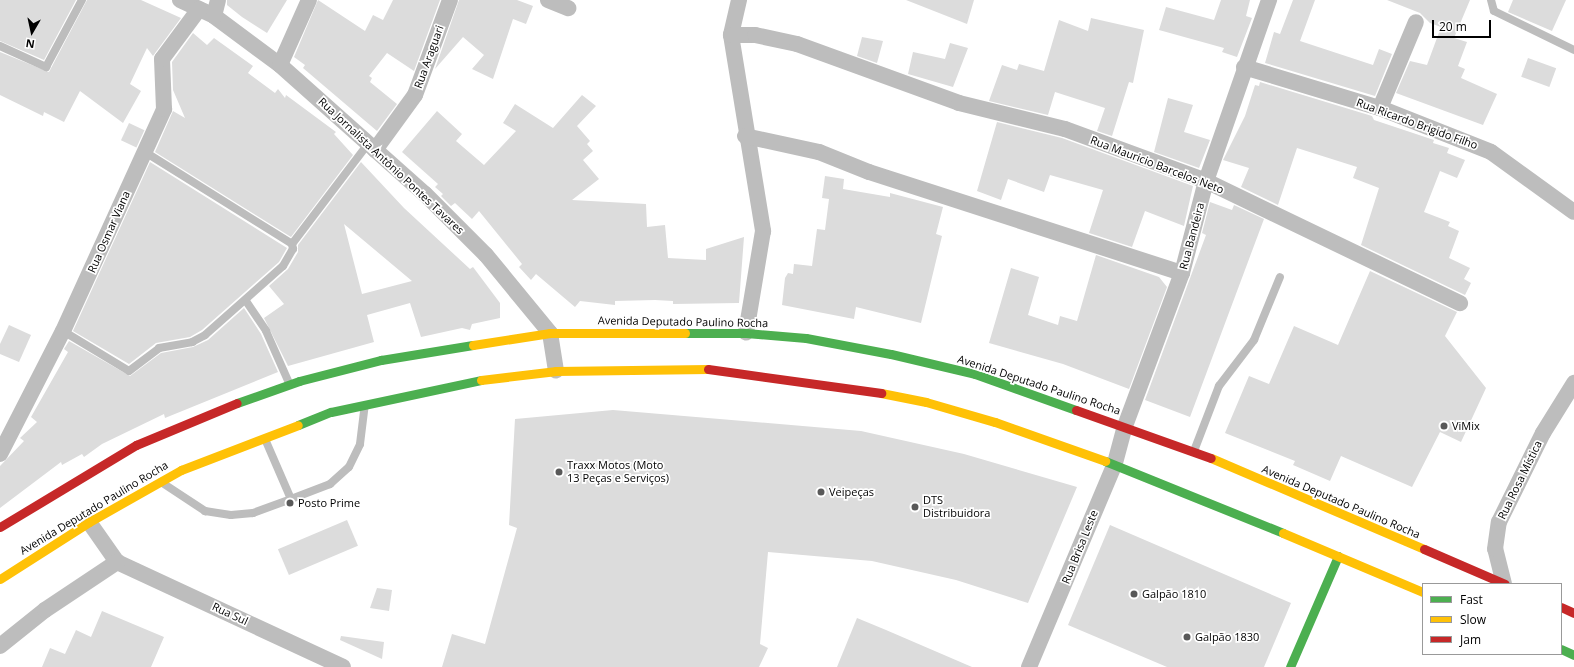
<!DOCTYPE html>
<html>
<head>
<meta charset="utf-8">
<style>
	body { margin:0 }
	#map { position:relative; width:1574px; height:667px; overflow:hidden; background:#fff; font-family:"Open Sans",sans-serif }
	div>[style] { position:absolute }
	.building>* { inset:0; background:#dcdcdc; transform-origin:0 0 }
	.lane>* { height:8px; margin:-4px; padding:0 4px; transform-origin:4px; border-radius:4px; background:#bdbdbd }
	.street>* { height:16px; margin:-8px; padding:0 8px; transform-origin:8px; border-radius:8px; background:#bdbdbd }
	.fast>* { height:9px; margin:-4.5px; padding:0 4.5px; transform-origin:4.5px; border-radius:4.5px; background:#4caf50 }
	.slow>* { height:9px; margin:-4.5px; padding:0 4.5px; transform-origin:4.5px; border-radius:4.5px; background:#ffc107 }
	.jam>* { height:9px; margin:-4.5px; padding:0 4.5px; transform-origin:4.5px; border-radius:4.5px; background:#c62828 }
	.dots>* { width:11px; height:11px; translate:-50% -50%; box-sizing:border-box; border:2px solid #fff; border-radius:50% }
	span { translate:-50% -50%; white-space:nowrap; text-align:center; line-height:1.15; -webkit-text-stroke:3.5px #fff; paint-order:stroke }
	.street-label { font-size:11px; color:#000 }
	.poi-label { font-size:11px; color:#000 }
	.left { translate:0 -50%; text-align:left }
	.legend { position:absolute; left:1422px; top:583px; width:140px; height:72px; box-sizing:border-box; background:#fff; border:1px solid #999; margin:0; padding:5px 7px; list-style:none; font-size:12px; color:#000 }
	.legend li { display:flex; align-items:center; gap:8px; height:20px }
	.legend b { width:20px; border:1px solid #999 }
	.north { position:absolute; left:12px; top:12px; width:40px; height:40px; -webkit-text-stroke:3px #fff; paint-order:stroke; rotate:189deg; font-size:11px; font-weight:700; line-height:16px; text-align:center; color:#000 }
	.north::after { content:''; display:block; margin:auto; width:14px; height:18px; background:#000; clip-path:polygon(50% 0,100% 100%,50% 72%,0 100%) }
	.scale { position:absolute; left:1432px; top:20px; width:59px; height:18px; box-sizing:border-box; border:2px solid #000; border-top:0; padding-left:5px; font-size:12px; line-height:14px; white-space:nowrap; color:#000; -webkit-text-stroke:3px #fff; paint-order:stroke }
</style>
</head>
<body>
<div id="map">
	<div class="building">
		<div style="clip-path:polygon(0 0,76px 0,44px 60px,0 41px)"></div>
		<div style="clip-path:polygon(87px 0,141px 0,181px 18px,153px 56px,147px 48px,130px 84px,141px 91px,123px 123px,80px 91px,64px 122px,44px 112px,43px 116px,0 95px,0 52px,49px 72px)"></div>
		<div style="clip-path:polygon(227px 0,287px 0,267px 33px,242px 17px,227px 5px)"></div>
		<div style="clip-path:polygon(318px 0,365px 31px,373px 15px,383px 20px,393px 0,440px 0,414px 71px,387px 53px,369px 76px,372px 78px,370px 82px,397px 104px,377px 131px,303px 68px,305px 65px,294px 57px)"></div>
		<div style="clip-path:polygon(459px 0,517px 0,533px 6px,526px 24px,513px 19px,493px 79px,472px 69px,484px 55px,463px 37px,435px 69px)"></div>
		<div style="clip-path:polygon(906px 0,974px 0,967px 24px)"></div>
		<div style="clip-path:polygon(1221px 0,1250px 0,1246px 16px,1252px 18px,1237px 57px,1222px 52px,1224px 48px,1159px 30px,1166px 7px,1214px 20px)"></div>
		<div style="clip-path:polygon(1293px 0,1315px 0,1300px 41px,1373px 65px,1379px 49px,1392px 54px,1375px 96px,1265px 63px,1274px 32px,1280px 34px)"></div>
		<div style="clip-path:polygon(1387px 0,1470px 0,1454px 38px,1467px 42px,1458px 66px,1465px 69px,1461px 78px,1497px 94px,1483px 125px,1396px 93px,1410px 61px,1427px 65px,1441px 27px,1430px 23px,1420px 13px)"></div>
		<div style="clip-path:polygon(1513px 0,1566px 0,1552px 31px,1508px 12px)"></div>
		<div style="clip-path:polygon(1091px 18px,1144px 30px,1133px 83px,1129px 82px,1112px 136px,1097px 131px,1105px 108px,1055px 92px,1048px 115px,989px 101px,1002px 65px,1017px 70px,1019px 64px,1044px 71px,1059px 20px,1088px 31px)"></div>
		<div style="clip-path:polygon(193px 33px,207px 45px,214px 38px,253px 66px,248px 73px,275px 93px,278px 89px,285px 98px,286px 95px,336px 132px,334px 134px,353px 155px,291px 237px,155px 152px,173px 111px,185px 118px,173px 90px,172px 62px)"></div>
		<div style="clip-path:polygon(862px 37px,883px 41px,877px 63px,857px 56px)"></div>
		<div style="clip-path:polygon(950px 43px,968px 48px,953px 87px,908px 74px,913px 52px,945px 59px)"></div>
		<div style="left:1528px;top:58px;width:30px;height:20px;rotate:20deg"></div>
		<div style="clip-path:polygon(1260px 82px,1372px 116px,1374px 120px,1434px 140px,1433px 143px,1449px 148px,1447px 153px,1465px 160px,1457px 178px,1440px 171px,1424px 212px,1450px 222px,1448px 226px,1459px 231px,1449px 258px,1470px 268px,1464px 279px,1471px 283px,1465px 295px,1361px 245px,1379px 188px,1353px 178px,1357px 167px,1297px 148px,1278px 205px,1241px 187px,1249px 168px,1223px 160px,1245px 116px,1255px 85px,1259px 86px)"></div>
		<div style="clip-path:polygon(582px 95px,596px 106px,577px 126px,590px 141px,587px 144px,593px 151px,583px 160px,599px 179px,572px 200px,646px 204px,647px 227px,665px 225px,668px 258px,706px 260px,706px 249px,744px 237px,739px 303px,673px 304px,673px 301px,655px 300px,615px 301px,615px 305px,580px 301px,575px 307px,536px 274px,531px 280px,519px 267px,522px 264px,479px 211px,472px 219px,455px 203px,451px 206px,441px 196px,443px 194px,435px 187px,438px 184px,402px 152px,437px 111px,462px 134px,456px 141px,484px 165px,516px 131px,503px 123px,515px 104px,553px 128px)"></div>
		<div style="clip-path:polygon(1168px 98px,1193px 105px,1184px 132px,1210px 140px,1199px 168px,1154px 152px)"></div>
		<div style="clip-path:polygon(997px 122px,1062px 138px,1193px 186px,1184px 226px,1145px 211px,1132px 247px,1089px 233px,1103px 190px,1050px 175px,1044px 192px,1008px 179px,1001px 200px,977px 191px)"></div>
		<div style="left:129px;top:123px;width:17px;height:19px;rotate:25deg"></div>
		<div style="clip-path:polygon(150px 162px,287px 248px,279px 262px,202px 330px,190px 337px,156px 343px,129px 364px,73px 331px)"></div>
		<div style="clip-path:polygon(evenodd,361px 162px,404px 208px,470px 269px,473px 267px,500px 303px,500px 318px,472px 324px,470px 330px,462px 328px,421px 337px,410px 303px,367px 315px,374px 342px,288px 366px,264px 318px,284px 304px,269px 286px,288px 269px,298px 252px,298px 245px,361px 162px,344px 224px,412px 281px,362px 294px,344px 224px)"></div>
		<div style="clip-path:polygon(825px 176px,844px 179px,843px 189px,890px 197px,890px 193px,943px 207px,936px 234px,942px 236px,921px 323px,856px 307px,854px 319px,782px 305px,785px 278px,788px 273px,793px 274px,794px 264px,812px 266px,817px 229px,825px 230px,829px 199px,822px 198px)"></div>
		<div style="clip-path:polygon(1210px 202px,1232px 210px,1234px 205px,1264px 219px,1190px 417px,1145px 400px,1206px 235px,1202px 233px)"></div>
		<div style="clip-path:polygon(1096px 255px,1159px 277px,1167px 287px,1129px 389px,1063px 364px,989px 343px,1011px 268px,1039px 277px,1028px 315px,1058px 325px,1060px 316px,1077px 321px)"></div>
		<div style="clip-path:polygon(1370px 271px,1457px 312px,1445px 336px,1486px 388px,1461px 442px,1440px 432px,1412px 487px,1341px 456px,1330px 481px,1293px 465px,1295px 461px,1225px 433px,1249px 376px,1269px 384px,1294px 326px,1338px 345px)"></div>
		<div style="clip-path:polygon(244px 308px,261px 334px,278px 372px,165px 418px,164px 414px,102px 444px,84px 457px,82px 454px,62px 465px,61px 462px,0 508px,0 466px,24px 441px,20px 438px,37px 422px,31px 417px,68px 352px,64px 349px,69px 341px,130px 376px,161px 353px,193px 347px,208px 340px)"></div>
		<div style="clip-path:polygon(9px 325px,31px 335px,19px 362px,0 354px,0 344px)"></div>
		<div style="clip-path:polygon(613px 410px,861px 431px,964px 454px,1077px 487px,1028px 603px,956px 580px,872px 561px,768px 552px,760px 644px,768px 648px,759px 667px,442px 667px,452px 634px,485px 644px,517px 528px,509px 525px,515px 419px)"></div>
		<div style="left:347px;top:520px;width:28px;height:75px;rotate:67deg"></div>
		<div style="clip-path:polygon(1110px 525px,1291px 603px,1264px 667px,1167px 667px,1068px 625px)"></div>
		<div style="clip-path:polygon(377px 588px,392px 590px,389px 611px,370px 608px)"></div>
		<div style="clip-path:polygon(102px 611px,164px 637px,151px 667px,42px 667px,50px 648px,65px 654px,76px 630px,91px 637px)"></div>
		<div style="clip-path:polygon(857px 618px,886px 630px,972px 667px,837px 667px)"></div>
		<div style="clip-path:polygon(341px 636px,384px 642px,382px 659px,340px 640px)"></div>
	</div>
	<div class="lane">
		<div style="left:1491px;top:0;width:11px;rotate:75deg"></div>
		<div style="left:1494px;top:11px;width:89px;rotate:26deg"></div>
		<div style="left:0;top:46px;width:51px;rotate:24.5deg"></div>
		<div style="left:46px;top:67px;width:76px;rotate:-61.8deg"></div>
		<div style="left:145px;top:152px;width:173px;rotate:32deg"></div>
		<div style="left:246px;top:301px;width:36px;rotate:56deg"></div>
		<div style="left:266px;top:331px;width:57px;rotate:66.1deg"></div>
		<div style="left:63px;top:331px;width:77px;rotate:31.2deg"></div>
		<div style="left:129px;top:371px;width:38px;rotate:-37deg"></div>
		<div style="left:159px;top:348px;width:34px;rotate:-10deg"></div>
		<div style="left:192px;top:342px;width:15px;rotate:-28deg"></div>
		<div style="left:205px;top:335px;width:104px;rotate:-41.5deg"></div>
		<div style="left:283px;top:266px;width:20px;rotate:-60deg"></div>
		<div style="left:293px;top:249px;width:5px;rotate:-101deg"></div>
		<div style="left:292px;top:244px;width:126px;rotate:-52.8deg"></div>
		<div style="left:265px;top:439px;width:65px;rotate:66.6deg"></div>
		<div style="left:1194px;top:451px;width:70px;rotate:-69deg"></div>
		<div style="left:1219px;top:386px;width:58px;rotate:-52.7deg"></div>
		<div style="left:1254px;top:340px;width:68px;rotate:-67.6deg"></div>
		<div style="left:161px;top:482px;width:53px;rotate:33.4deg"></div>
		<div style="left:205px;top:511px;width:26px;rotate:9deg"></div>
		<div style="left:231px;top:515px;width:22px;rotate:-5deg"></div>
		<div style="left:253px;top:513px;width:40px;rotate:-20.2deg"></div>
		<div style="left:291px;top:499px;width:42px;rotate:-21deg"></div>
		<div style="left:330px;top:484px;width:25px;rotate:-42deg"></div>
		<div style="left:349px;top:467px;width:25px;rotate:-64deg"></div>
		<div style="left:360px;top:444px;width:38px;rotate:-83deg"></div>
	</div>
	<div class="street">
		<div style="left:180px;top:0;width:38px;rotate:25deg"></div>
		<div style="left:214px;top:16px;width:82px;rotate:36.6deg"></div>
		<div style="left:280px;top:65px;width:194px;rotate:41.7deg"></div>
		<div style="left:425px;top:194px;width:86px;rotate:45deg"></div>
		<div style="left:486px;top:255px;width:101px;rotate:50.6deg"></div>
		<div style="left:550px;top:333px;width:38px;rotate:81deg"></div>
		<div style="left:548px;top:0;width:22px;rotate:22deg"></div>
		<div style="left:739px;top:0;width:36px;rotate:103deg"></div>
		<div style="left:731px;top:35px;width:199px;rotate:80.7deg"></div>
		<div style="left:763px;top:231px;width:103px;rotate:99.5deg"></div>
		<div style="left:214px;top:16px;width:16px;rotate:-76deg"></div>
		<div style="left:731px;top:35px;width:24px"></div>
		<div style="left:755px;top:35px;width:43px;rotate:12.1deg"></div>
		<div style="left:797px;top:44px;width:172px;rotate:20deg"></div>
		<div style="left:959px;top:103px;width:109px;rotate:13.8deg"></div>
		<div style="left:1065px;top:129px;width:150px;rotate:20.2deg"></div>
		<div style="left:1206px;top:181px;width:282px;rotate:25.7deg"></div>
		<div style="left:280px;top:65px;width:71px;rotate:-66deg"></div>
		<div style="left:1244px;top:67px;width:142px;rotate:16.8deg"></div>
		<div style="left:1380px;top:108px;width:119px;rotate:21.6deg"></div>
		<div style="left:1491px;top:152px;width:102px;rotate:35.9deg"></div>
		<div style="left:1380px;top:108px;width:93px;rotate:-67.3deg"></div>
		<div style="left:745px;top:136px;width:76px;rotate:12.2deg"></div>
		<div style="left:819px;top:152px;width:54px;rotate:21.8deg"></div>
		<div style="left:869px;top:172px;width:329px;rotate:17.9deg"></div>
		<div style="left:375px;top:150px;width:68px;rotate:-54deg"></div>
		<div style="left:415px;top:95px;width:101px;rotate:-69.8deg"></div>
		<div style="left:0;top:454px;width:138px;rotate:-62.9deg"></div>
		<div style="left:63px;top:331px;width:244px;rotate:-65.5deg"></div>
		<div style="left:164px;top:109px;width:50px;rotate:-92.3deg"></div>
		<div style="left:162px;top:59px;width:62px;rotate:-53.5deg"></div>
		<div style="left:89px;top:522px;width:49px;rotate:55deg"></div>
		<div style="left:117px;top:562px;width:249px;rotate:24.9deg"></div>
		<div style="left:1504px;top:584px;width:36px;rotate:-104deg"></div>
		<div style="left:1495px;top:549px;width:27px;rotate:-82deg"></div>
		<div style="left:1499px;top:522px;width:99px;rotate:-63.7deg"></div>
		<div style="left:1543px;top:433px;width:59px;rotate:-58.2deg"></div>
		<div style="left:0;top:646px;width:58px;rotate:-38.7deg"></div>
		<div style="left:45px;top:610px;width:87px;rotate:-33.7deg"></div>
		<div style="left:1029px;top:667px;width:221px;rotate:-67.1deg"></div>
		<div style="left:1115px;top:463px;width:38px;rotate:-75deg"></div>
		<div style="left:1125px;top:426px;width:163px;rotate:-69.6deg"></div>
		<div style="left:1182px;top:273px;width:95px;rotate:-75.4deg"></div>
		<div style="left:1206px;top:181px;width:192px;rotate:-70.8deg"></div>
	</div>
	<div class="fast">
		<div style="left:685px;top:333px;width:61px"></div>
		<div style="left:746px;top:333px;width:60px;rotate:4.8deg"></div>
		<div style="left:806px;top:338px;width:86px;rotate:10.7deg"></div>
		<div style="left:891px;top:354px;width:86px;rotate:13.4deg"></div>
		<div style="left:975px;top:374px;width:107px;rotate:19.6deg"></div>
		<div style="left:237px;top:403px;width:66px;rotate:-19.5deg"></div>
		<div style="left:299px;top:381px;width:85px;rotate:-14.4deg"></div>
		<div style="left:381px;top:360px;width:93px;rotate:-9.3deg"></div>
		<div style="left:298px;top:425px;width:35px;rotate:-22deg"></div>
		<div style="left:331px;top:412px;width:153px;rotate:-12deg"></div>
		<div style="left:1105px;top:461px;width:192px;rotate:22deg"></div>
		<div style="left:1561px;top:649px;width:14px;rotate:25deg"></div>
		<div style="left:1290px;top:667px;width:121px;rotate:-66.6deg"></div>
	</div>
	<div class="slow">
		<div style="left:473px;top:345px;width:78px;rotate:-8.9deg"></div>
		<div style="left:550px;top:333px;width:135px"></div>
		<div style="left:481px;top:380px;width:76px;rotate:-6.8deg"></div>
		<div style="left:556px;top:371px;width:152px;rotate:-0.8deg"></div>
		<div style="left:881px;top:393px;width:46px;rotate:11.3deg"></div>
		<div style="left:926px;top:402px;width:72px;rotate:16.2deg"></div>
		<div style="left:995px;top:422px;width:117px;rotate:19.5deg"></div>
		<div style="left:1211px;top:458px;width:232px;rotate:23.1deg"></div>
		<div style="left:1283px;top:533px;width:152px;rotate:22.9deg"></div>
		<div style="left:0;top:579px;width:106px;rotate:-32.6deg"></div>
		<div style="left:89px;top:522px;width:106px;rotate:-29.5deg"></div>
		<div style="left:181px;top:470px;width:125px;rotate:-21deg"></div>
	</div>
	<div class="jam">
		<div style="left:708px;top:369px;width:175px;rotate:7.9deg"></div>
		<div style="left:1076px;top:410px;width:143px;rotate:19.6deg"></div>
		<div style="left:0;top:527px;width:159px;rotate:-31.1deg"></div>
		<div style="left:136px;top:445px;width:109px;rotate:-22.6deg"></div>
		<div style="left:1424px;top:549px;width:88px;rotate:23.4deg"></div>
		<div style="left:1561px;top:607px;width:14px;rotate:25deg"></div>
	</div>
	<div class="dots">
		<div style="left:1444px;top:426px;background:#595959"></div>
		<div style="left:559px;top:472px;background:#595959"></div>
		<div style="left:821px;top:492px;background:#595959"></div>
		<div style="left:290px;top:503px;background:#595959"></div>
		<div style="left:915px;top:507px;background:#595959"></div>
		<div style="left:1134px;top:594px;background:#595959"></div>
		<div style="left:1187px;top:637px;background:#595959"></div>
	</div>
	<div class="street-label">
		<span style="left:429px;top:57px;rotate:-70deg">Rua Araguari</span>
		<span style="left:1417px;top:124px;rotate:20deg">Rua Ricardo Brigido Filho</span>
		<span style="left:1157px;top:165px;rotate:21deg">Rua Mauricio Barcelos Neto</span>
		<span style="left:391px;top:166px;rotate:43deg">Rua Jornalista Antônio Pontes Tavares</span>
		<span style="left:109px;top:232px;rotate:-66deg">Rua Osmar Viana</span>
		<span style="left:1192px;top:236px;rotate:-75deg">Rua Bandeira</span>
		<span style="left:683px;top:322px;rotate:1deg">Avenida Deputado Paulino Rocha</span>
		<span style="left:1039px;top:385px;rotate:18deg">Avenida Deputado Paulino Rocha</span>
		<span style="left:1520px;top:480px;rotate:-64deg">Rua Rosa Mística</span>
		<span style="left:1341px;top:502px;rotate:23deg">Avenida Deputado Paulino Rocha</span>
		<span style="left:94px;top:508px;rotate:-31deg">Avenida Deputado Paulino Rocha</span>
		<span style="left:1080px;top:547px;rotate:-68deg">Rua Brisa Leste</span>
		<span style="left:230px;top:614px;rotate:25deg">Rua Sul</span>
	</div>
	<div class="poi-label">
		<span class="left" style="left:1452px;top:426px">ViMix</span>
		<span class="left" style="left:567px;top:472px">Traxx Motos (Moto<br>13 Peças e Serviços)</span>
		<span class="left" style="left:829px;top:492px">Veipeças</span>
		<span class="left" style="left:923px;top:507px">DTS<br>Distribuidora</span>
		<span class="left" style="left:298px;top:503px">Posto Prime</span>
		<span class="left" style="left:1142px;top:594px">Galpão 1810</span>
		<span class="left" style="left:1195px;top:637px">Galpão 1830</span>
	</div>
	<ul class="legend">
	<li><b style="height:5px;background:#4caf50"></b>Fast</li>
	<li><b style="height:5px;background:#ffc107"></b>Slow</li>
	<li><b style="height:5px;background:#c62828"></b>Jam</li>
	</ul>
	<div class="north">N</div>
	<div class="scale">20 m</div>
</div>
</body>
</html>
